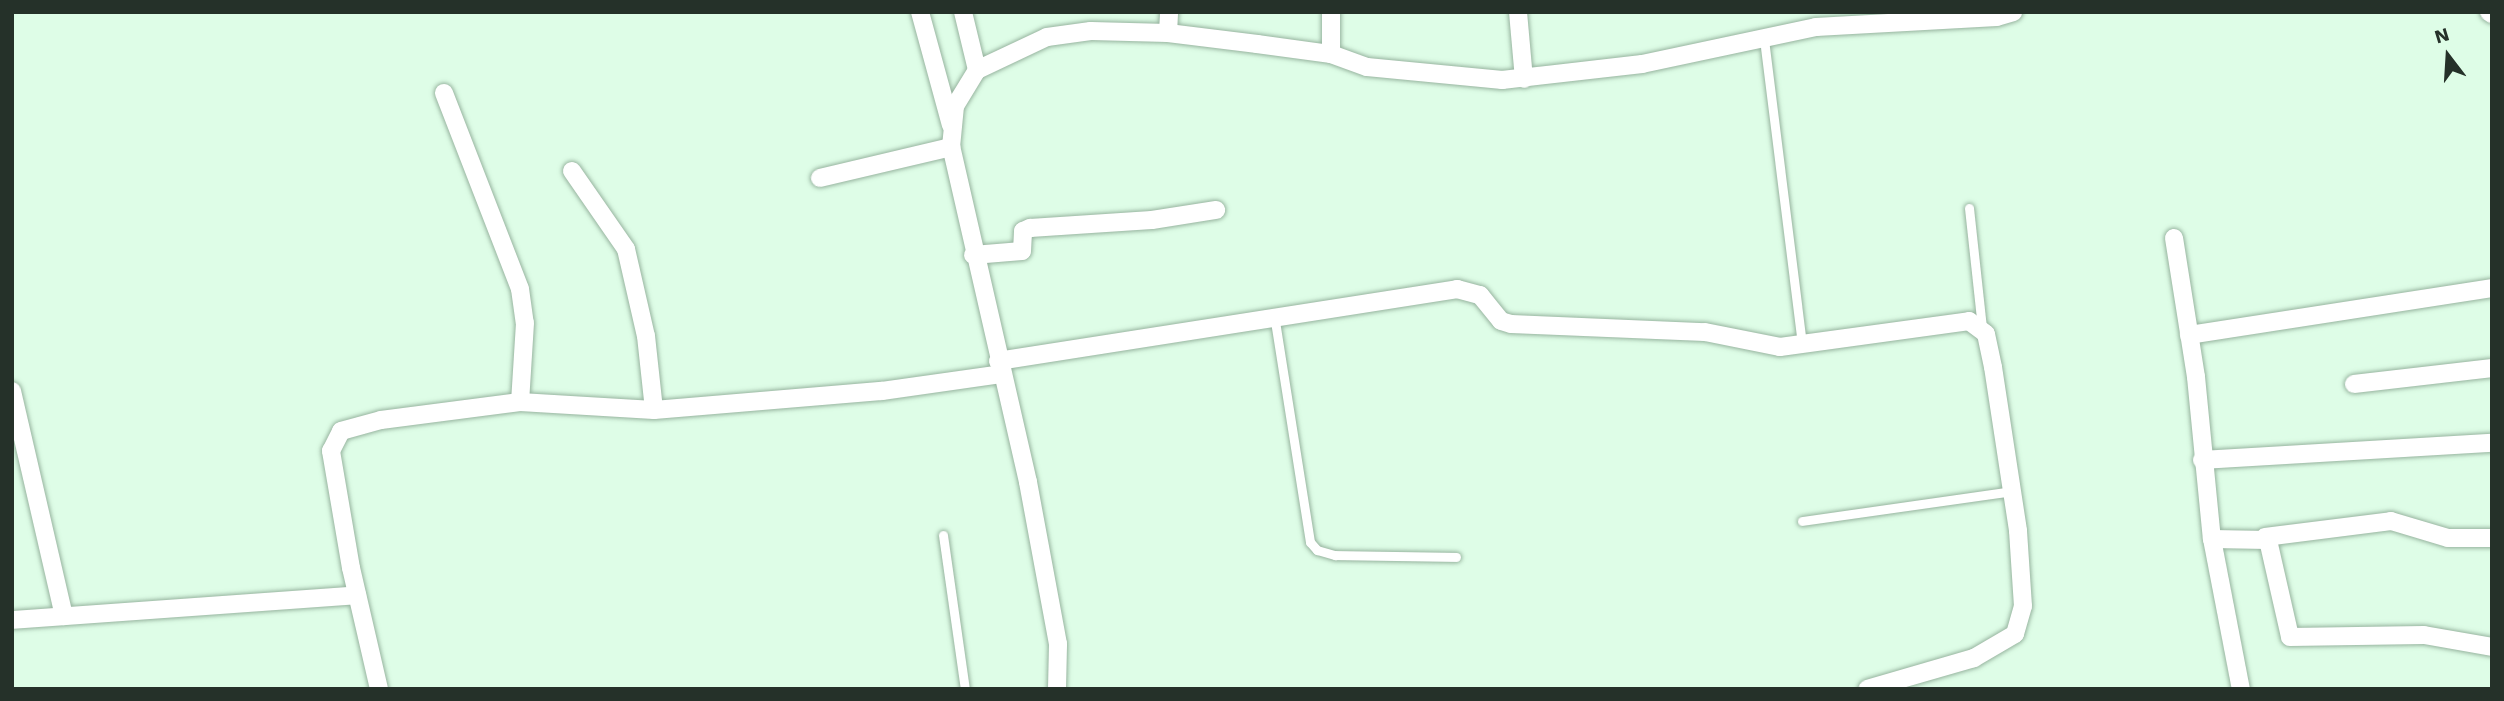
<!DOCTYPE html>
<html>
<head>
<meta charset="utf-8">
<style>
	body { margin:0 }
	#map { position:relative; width:2504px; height:701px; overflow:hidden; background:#defde7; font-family:"Work Sans",sans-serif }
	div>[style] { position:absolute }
	.roads { filter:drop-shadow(0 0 2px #97b49f) drop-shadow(0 0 2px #97b49f) }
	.service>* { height:9px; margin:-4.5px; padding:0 4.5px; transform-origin:4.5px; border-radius:4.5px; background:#fff }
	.minor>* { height:18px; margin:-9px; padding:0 9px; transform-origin:9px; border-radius:9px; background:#fff }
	span { translate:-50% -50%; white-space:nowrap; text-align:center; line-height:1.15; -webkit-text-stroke:5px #defde7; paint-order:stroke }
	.frame { position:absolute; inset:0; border:14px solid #253129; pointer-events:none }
	.north { position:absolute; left:2413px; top:21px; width:70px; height:70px; -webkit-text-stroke:5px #defde7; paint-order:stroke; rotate:343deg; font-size:19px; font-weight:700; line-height:28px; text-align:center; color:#253129 }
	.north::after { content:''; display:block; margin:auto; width:24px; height:32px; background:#253129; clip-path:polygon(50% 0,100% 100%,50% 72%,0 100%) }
</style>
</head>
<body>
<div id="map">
	<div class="roads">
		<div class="service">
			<div style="left:1764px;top:39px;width:307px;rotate:82.9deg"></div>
			<div style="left:1969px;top:208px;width:120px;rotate:83.8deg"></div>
			<div style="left:1275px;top:321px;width:224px;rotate:81deg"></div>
			<div style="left:1310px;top:542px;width:11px;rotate:49deg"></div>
			<div style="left:1317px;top:550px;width:19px;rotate:16deg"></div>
			<div style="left:1335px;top:555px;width:121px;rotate:0.9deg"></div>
			<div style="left:1802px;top:521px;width:212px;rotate:-8.1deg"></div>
			<div style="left:943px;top:535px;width:156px;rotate:81.9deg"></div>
		</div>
		<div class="minor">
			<div style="left:920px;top:12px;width:117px;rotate:74.7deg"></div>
			<div style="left:963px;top:12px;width:60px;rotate:76.4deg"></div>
			<div style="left:1518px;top:12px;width:67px;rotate:84.9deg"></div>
			<div style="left:2489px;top:12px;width:4px;rotate:34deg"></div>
			<div style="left:1168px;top:33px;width:21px;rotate:-87deg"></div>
			<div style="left:1331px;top:54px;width:42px;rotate:-90deg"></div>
			<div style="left:444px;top:93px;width:210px;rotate:68.8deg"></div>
			<div style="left:520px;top:289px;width:34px;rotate:82deg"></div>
			<div style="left:525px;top:323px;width:79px;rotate:93.6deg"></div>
			<div style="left:572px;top:171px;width:95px;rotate:55.3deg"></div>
			<div style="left:626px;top:249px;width:89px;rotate:77.1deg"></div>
			<div style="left:646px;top:336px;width:74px;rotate:83.8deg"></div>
			<div style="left:820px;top:178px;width:135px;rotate:-13.3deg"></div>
			<div style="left:2174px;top:238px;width:141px;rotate:81deg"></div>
			<div style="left:2196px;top:377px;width:163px;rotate:84.4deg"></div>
			<div style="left:2212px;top:539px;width:153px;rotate:79.1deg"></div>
			<div style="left:973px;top:255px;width:49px;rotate:-4.7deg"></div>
			<div style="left:1022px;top:251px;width:20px;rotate:-87deg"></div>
			<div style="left:1023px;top:231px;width:8px;rotate:-23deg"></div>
			<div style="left:1030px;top:228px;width:122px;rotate:-3.8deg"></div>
			<div style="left:1152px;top:220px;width:65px;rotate:-8.9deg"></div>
			<div style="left:2189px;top:335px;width:307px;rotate:-8.8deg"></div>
			<div style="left:998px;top:361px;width:465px;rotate:-8.9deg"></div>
			<div style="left:1457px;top:289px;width:24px;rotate:15deg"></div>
			<div style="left:1480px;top:295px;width:33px;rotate:51deg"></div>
			<div style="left:1501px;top:321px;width:10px;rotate:17deg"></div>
			<div style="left:1511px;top:324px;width:194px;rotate:2.4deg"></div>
			<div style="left:1705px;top:332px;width:76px;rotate:11.3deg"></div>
			<div style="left:1780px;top:347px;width:191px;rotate:-7.8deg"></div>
			<div style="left:1969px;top:321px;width:21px;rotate:37deg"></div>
			<div style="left:1986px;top:334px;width:34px;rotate:78deg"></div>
			<div style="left:1993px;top:367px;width:166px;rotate:81.3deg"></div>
			<div style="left:2018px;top:531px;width:75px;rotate:86.2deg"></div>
			<div style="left:2023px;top:606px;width:29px;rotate:106deg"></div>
			<div style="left:2015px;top:634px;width:48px;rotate:149.7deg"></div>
			<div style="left:1974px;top:658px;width:111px;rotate:163.8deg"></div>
			<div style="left:2354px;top:384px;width:139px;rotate:-6.6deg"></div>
			<div style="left:12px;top:391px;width:231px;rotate:77deg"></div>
			<div style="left:2202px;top:460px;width:290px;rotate:-3.4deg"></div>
			<div style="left:2265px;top:537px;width:127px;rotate:-7.2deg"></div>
			<div style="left:2391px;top:521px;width:59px;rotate:16.6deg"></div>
			<div style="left:2448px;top:538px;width:44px"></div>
			<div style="left:2212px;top:539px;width:56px;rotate:1deg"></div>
			<div style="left:2268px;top:540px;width:99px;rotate:77.2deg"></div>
			<div style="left:2290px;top:637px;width:134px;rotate:-0.9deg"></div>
			<div style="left:2424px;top:635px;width:69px;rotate:10deg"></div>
			<div style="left:12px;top:620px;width:346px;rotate:-4.1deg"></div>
			<div style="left:379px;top:689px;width:124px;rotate:-103deg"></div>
			<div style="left:351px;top:568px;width:119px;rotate:-99.7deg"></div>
			<div style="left:331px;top:451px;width:22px;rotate:-63deg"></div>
			<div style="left:341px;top:431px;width:41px;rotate:-15.4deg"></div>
			<div style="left:381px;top:420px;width:140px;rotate:-7.4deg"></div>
			<div style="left:520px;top:402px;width:134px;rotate:3.4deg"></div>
			<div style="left:654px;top:410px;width:229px;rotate:-4.8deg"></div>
			<div style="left:882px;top:391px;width:120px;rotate:-8.1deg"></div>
			<div style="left:1057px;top:689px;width:45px;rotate:-88.7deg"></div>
			<div style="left:1058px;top:644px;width:165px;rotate:-100.5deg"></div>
			<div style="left:1028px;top:482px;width:344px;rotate:-102.9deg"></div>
			<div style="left:951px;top:147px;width:41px;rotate:-84.4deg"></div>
			<div style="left:955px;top:106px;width:42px;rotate:-58.6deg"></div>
			<div style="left:977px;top:70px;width:77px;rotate:-25.2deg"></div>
			<div style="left:1047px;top:37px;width:44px;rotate:-7.8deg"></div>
			<div style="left:1091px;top:31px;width:77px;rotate:1.5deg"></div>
			<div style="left:1168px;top:33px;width:90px;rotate:7deg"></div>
			<div style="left:1257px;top:44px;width:75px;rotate:7.7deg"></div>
			<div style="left:1331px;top:54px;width:38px;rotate:20deg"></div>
			<div style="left:1367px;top:67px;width:136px;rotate:5.5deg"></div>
			<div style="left:1502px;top:80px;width:141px;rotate:-6.5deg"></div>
			<div style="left:1642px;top:64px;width:178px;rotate:-12deg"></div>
			<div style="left:1816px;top:27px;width:181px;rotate:-3.2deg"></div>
			<div style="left:1997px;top:17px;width:17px;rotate:-17deg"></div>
		</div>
	</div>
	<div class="frame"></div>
	<div class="north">N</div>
</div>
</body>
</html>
